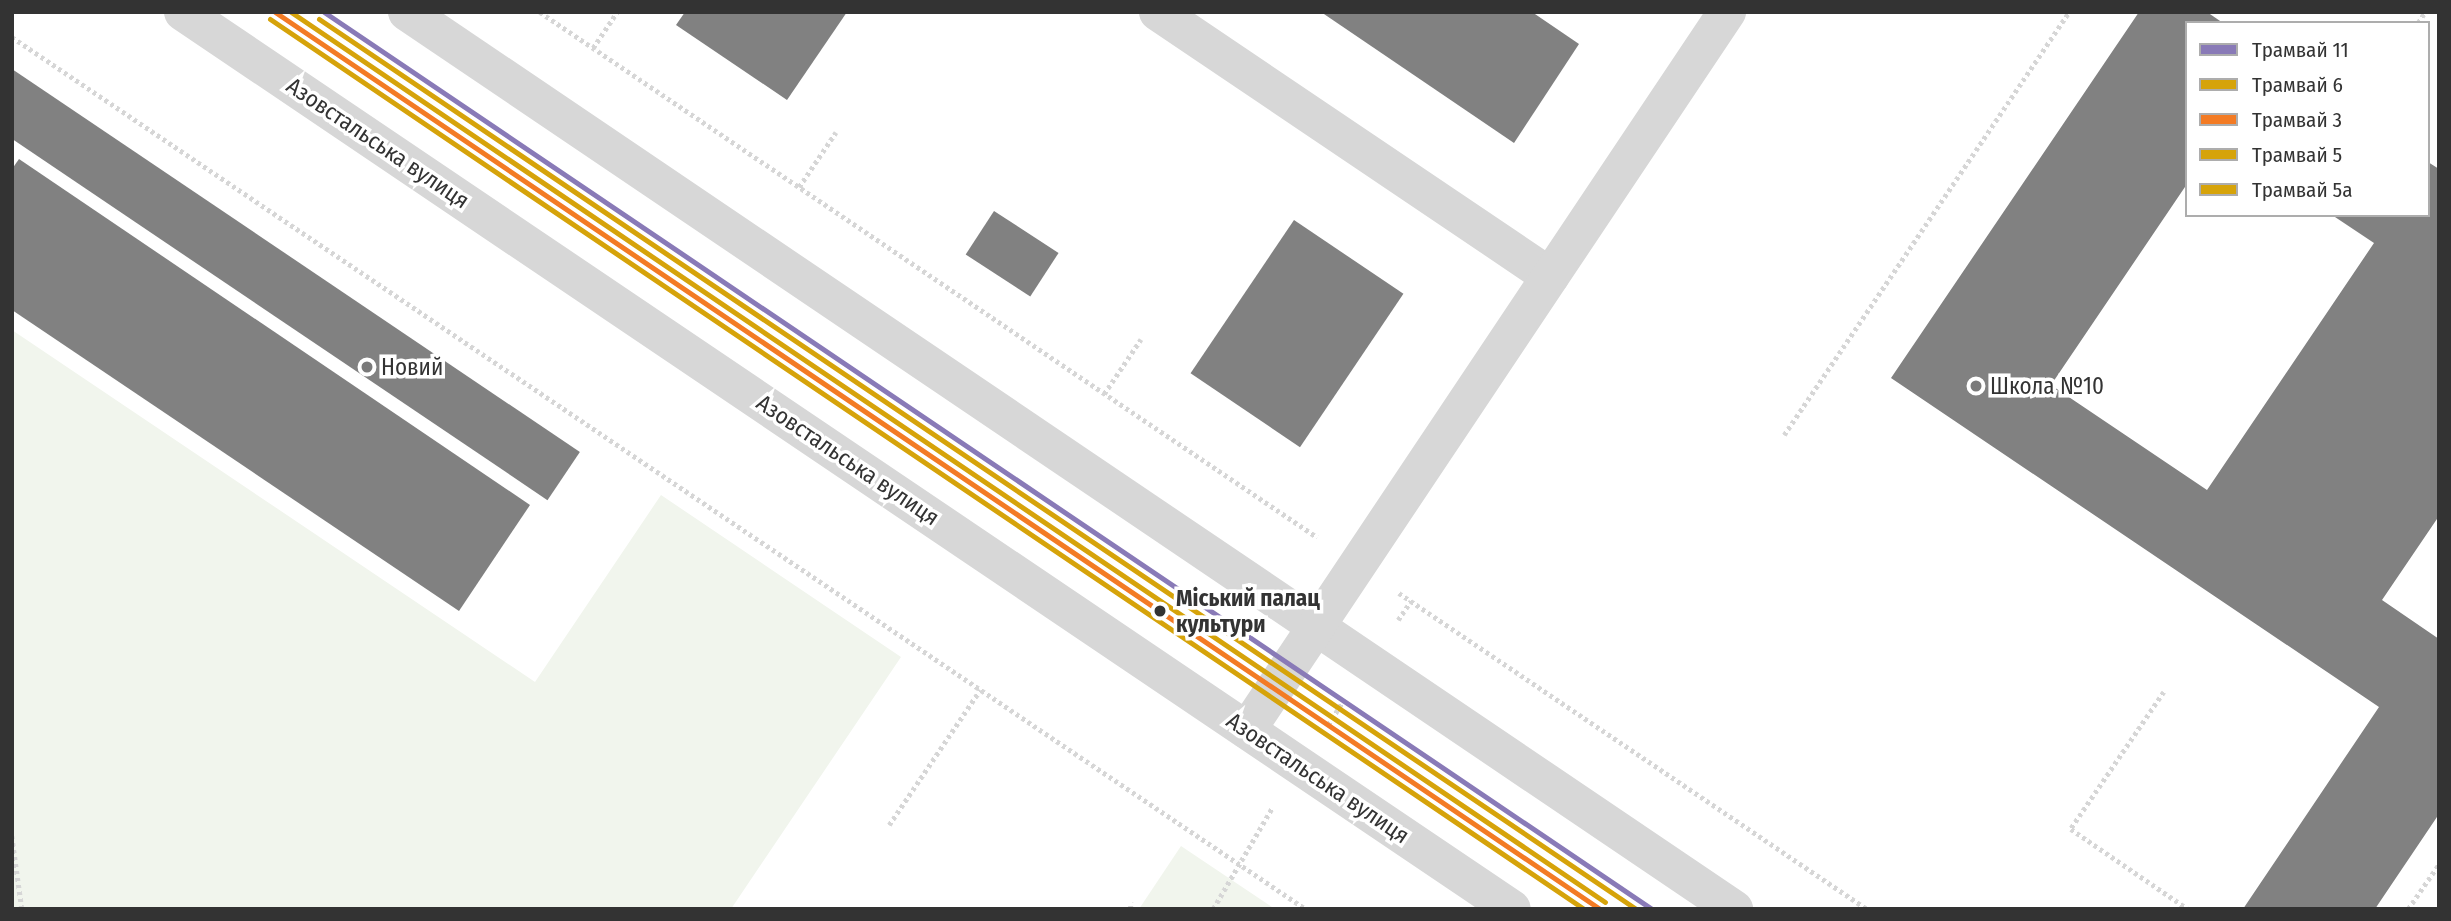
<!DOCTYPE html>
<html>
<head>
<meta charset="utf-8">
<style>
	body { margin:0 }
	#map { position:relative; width:2451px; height:921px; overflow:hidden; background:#fff; font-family:"Fira Sans Condensed",sans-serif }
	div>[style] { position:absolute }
	.green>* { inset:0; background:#f1f5ed }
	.building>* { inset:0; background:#818181; transform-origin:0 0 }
	.path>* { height:4.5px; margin-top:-2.25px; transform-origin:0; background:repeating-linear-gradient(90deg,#d6d6d6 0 3.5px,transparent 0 7px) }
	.minor>* { height:38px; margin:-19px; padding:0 19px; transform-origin:19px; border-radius:19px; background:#d7d7d7 }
	.tram-1>* { height:5px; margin:-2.5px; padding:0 2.5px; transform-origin:2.5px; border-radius:2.5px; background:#897ab7 }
	.tram-2>* { height:5px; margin:-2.5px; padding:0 2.5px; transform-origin:2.5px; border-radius:2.5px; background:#d6a30a }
	.tram-3>* { height:5px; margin:-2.5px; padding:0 2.5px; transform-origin:2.5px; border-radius:2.5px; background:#f37b24 }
	.tram-4>* { height:5px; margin:-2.5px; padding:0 2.5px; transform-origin:2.5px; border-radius:2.5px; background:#d6a30a }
	.tram-5>* { height:5px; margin:-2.5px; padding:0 2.5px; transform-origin:2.5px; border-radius:2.5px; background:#d6a30a }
	.dots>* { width:19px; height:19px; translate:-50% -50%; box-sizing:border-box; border:4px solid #fff; border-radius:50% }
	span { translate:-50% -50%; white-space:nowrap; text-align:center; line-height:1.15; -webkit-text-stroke:7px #fff; paint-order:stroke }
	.street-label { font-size:23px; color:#333 }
	.poi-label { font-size:23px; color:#333 }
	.left { translate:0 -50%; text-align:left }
	.stop-label { font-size:23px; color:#333; font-weight:700 }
	.frame { position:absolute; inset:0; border:14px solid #333; pointer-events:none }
	.legend { position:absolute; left:2185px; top:21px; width:245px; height:196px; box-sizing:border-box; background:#fff; border:2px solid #adadad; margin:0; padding:9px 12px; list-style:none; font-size:21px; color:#333 }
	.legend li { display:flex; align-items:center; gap:14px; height:35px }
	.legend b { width:35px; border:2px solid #adadad }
</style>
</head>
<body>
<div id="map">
	<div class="green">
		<div style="clip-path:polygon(12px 330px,535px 682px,661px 495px,901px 657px,731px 909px,12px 909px)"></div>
		<div style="clip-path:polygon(1181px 846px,1275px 909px,1139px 909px)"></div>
	</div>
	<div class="building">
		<div style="clip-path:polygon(685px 12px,847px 12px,787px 100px,676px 25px)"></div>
		<div style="clip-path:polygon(1321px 12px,1532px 12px,1579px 44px,1514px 143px)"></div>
		<div style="clip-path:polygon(2139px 12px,2207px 12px,2223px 23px,2187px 23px,2187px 184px,2051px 385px,2207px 490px,2374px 243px,2332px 215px,2428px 215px,2428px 162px,2439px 169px,2439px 516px,2382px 600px,2439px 639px,2439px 814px,2375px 909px,2243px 909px,2379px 707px,1891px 378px)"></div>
		<div style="left:12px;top:69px;width:685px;height:58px;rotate:34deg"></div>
		<div style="clip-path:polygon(19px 159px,530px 505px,459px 611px,12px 310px,12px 169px)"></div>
		<div style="left:994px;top:211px;width:77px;height:52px;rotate:33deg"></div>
		<div style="left:1294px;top:220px;width:132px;height:185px;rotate:34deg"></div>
	</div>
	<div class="path">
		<div style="left:540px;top:12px;width:938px;rotate:34.05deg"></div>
		<div style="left:2418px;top:23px;width:13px;rotate:-58deg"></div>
		<div style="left:12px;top:37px;width:1560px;rotate:33.98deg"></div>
		<div style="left:593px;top:48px;width:43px;rotate:-56.3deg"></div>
		<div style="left:799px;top:187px;width:66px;rotate:-56.1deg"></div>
		<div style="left:1104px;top:394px;width:66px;rotate:-56.1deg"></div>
		<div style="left:1784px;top:435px;width:510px;rotate:-56.03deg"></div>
		<div style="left:1399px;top:593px;width:565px;rotate:34.03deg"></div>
		<div style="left:1398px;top:620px;width:23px;rotate:-56deg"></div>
		<div style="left:2164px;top:692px;width:166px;rotate:124.2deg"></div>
		<div style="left:2071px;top:829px;width:142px;rotate:34.4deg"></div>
		<div style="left:1328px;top:725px;width:26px;rotate:-58deg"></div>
		<div style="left:889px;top:825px;width:163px;rotate:-56deg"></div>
		<div style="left:12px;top:836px;width:74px;rotate:82.2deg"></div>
		<div style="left:1130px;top:909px;width:7px;rotate:-82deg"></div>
		<div style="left:1213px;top:909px;width:117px;rotate:-59.7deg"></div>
		<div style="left:2408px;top:909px;width:55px;rotate:-55.4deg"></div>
	</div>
	<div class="minor">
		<div style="left:183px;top:12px;width:1603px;rotate:34.02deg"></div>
		<div style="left:407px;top:12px;width:1602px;rotate:34.06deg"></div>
		<div style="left:1158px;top:12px;width:473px;rotate:34deg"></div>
		<div style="left:1247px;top:730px;width:864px;rotate:-56.24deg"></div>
	</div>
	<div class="tram-1">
		<div style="left:324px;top:12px;width:1603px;rotate:34.04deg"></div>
	</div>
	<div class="tram-2">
		<div style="left:319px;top:19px;width:1590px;rotate:34.05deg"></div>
	</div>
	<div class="tram-3">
		<div style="left:275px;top:12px;width:1600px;rotate:34.1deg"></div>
	</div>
	<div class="tram-4">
		<div style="left:270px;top:19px;width:1587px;rotate:34.11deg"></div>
	</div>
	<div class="tram-5">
		<div style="left:291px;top:12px;width:1587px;rotate:34.11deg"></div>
	</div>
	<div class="dots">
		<div style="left:367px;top:367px;background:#7a7a7a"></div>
		<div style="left:1976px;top:386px;background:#7a7a7a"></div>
		<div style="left:1160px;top:611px;background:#333"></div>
	</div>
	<div class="street-label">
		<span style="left:378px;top:143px;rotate:34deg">Азовстальська вулиця</span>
		<span style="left:848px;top:460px;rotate:34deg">Азовстальська вулиця</span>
		<span style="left:1318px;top:778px;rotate:34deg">Азовстальська вулиця</span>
	</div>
	<div class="poi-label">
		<span class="left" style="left:381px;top:367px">Новий</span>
		<span class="left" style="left:1990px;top:386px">Школа №10</span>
	</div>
	<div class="stop-label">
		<span class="left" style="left:1176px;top:611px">Міський палац<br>культури</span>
	</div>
	<div class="frame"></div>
	<ul class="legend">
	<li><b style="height:9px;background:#897ab7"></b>Трамвай 11</li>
	<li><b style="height:9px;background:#d6a30a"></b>Трамвай 6</li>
	<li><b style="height:9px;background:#f37b24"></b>Трамвай 3</li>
	<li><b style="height:9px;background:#d6a30a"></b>Трамвай 5</li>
	<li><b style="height:9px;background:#d6a30a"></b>Трамвай 5а</li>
	</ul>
</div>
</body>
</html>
